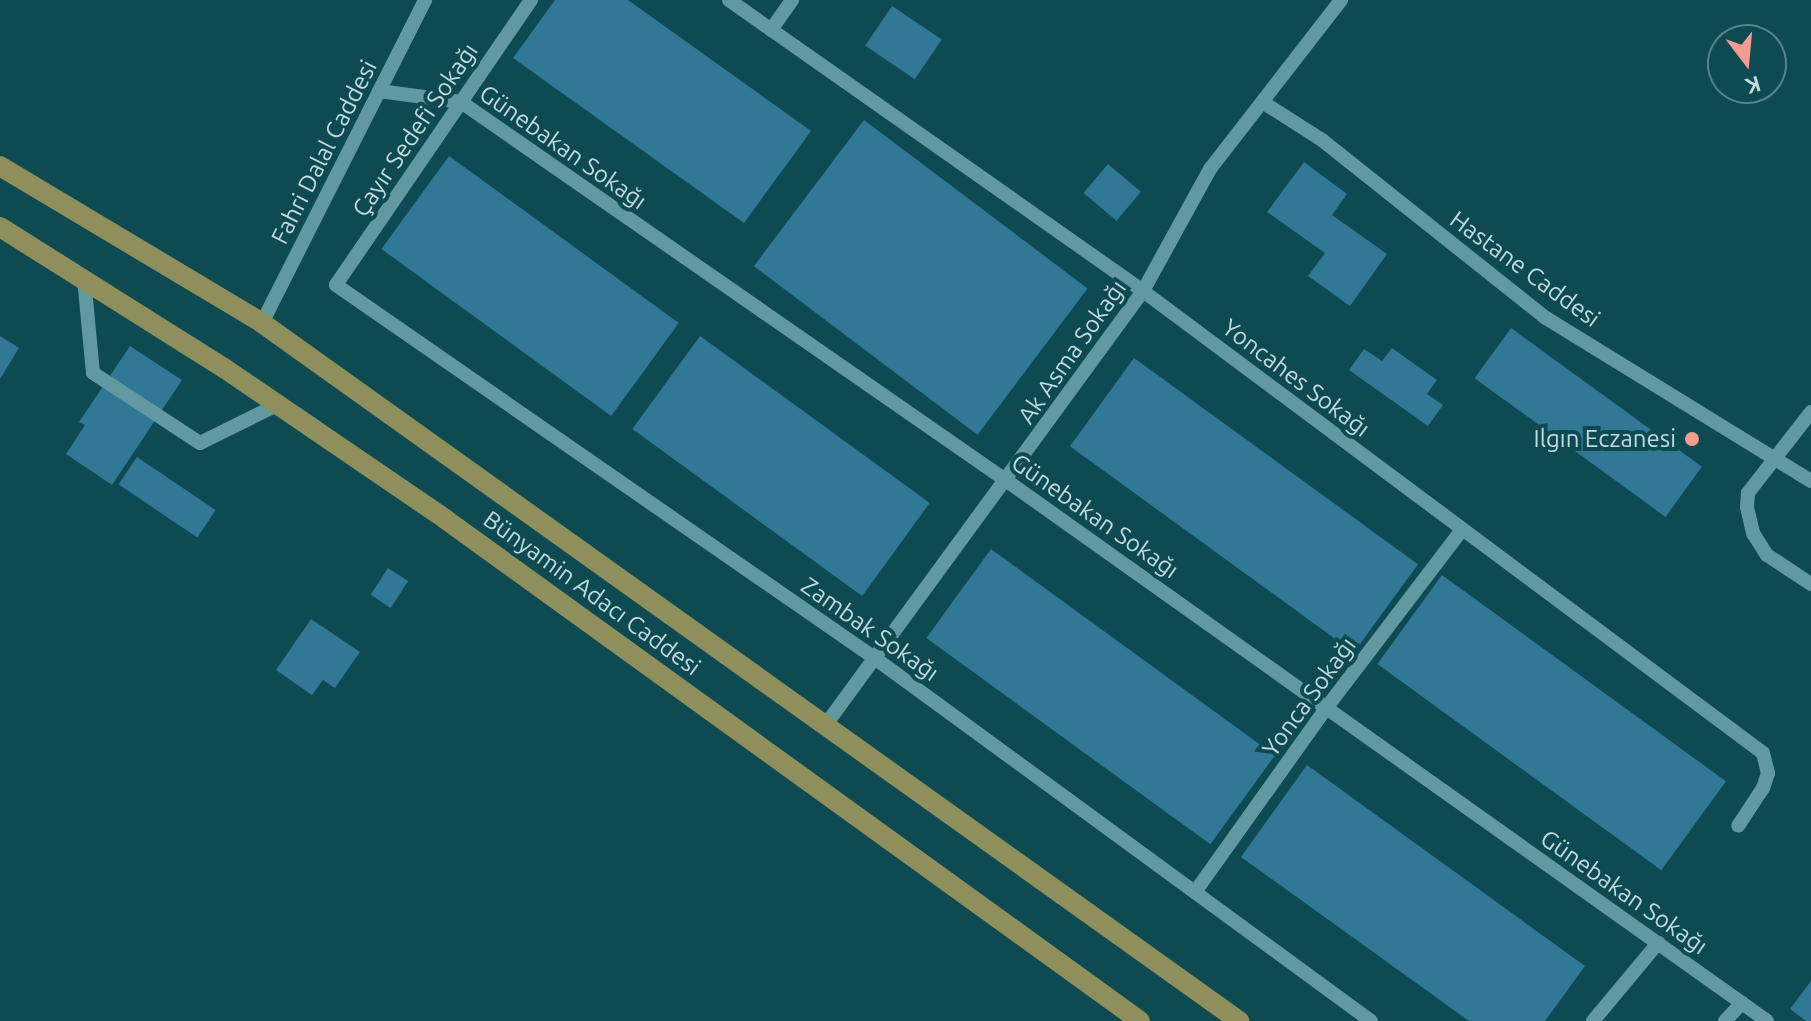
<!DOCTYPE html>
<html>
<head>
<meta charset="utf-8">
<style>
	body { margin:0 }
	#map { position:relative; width:1811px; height:1021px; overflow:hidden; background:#0e4a52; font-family:Ubuntu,sans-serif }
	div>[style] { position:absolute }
	.building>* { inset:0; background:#307895; transform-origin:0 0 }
	.minor>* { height:14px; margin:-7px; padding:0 7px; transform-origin:7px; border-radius:7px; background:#6299a1 }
	.major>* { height:20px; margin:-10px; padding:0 10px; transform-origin:10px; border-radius:10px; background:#8e8f5b }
	.dots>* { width:22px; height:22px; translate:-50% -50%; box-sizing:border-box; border:4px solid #0e4a52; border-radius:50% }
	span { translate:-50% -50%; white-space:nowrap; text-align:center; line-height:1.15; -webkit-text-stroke:8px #0e4a52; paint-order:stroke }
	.street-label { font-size:24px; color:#c0dbdf }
	.poi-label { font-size:24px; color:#c0dbdf }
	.right { translate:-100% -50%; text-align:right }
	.north { position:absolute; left:1707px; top:24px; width:80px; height:80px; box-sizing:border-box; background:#0e4a52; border:2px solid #55848a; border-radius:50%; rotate:164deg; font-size:22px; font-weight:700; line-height:32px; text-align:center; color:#c0dbdf }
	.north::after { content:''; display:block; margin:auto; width:28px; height:36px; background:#f59c91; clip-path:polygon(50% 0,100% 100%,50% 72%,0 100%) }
</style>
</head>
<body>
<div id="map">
	<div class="building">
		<div style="clip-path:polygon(555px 0,628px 0,811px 131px,744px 223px,513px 58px)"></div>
		<div style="left:892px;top:6px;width:60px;height:48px;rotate:34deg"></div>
		<div style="left:864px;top:120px;width:280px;height:183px;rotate:37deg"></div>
		<div style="left:449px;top:156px;width:284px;height:115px;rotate:36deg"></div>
		<div style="clip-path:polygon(1304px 162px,1347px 194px,1332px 215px,1387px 254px,1350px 306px,1308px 276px,1325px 253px,1267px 212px)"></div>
		<div style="left:1108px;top:164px;width:43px;height:38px;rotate:40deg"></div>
		<div style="left:1511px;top:328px;width:236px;height:62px;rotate:36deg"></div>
		<div style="clip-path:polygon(0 336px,19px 348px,0 379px)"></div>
		<div style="left:700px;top:336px;width:284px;height:115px;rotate:36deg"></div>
		<div style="clip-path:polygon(130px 346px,182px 380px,112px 485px,66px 454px,85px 425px,79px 422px)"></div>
		<div style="clip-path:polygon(1392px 348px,1437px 380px,1427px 394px,1443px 405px,1428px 426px,1349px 370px,1364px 349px,1382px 361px)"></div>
		<div style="left:1134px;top:358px;width:351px;height:109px;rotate:36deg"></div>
		<div style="left:137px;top:457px;width:95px;height:33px;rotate:34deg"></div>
		<div style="left:991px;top:549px;width:351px;height:110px;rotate:36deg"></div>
		<div style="left:388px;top:568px;width:24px;height:32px;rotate:33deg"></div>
		<div style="left:1442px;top:575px;width:351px;height:110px;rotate:36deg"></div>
		<div style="clip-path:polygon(311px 619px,360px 652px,335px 688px,323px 680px,312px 695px,276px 670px)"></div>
		<div style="clip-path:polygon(1307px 765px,1585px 966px,1545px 1021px,1469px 1021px,1241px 857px)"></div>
		<div style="clip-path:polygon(1811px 981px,1811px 1021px,1806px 1021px,1790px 1009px)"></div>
	</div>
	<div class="minor">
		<div style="left:531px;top:0;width:345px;rotate:124.4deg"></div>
		<div style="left:336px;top:285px;width:657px;rotate:34.71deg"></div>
		<div style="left:876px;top:659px;width:613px;rotate:36.18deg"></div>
		<div style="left:729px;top:0;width:506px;rotate:35.1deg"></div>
		<div style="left:1143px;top:291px;width:773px;rotate:36.69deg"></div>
		<div style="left:1763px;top:753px;width:21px;rotate:76deg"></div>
		<div style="left:1768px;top:773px;width:16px;rotate:108deg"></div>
		<div style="left:1763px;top:788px;width:45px;rotate:123.3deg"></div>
		<div style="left:771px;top:30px;width:37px;rotate:-55deg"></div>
		<div style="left:379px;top:91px;width:83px;rotate:7.6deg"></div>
		<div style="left:461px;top:102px;width:665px;rotate:34.77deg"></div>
		<div style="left:1007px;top:481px;width:932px;rotate:35.39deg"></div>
		<div style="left:1264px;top:103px;width:69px;rotate:32.5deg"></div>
		<div style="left:1322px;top:140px;width:286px;rotate:38.5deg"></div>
		<div style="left:1546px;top:318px;width:311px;rotate:31.6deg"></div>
		<div style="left:84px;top:278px;width:95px;rotate:84.6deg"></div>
		<div style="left:93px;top:373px;width:128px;rotate:33.2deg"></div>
		<div style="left:200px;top:443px;width:86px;rotate:-26.3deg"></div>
		<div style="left:262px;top:323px;width:362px;rotate:-63.2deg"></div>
		<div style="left:1811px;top:412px;width:103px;rotate:127.9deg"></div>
		<div style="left:1748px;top:493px;width:14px;rotate:94deg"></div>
		<div style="left:1747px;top:507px;width:27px;rotate:77deg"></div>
		<div style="left:1753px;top:533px;width:26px;rotate:58deg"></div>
		<div style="left:1767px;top:555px;width:53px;rotate:33.4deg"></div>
		<div style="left:827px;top:723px;width:535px;rotate:-53.82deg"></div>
		<div style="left:1143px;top:291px;width:139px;rotate:-61.2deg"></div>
		<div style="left:1210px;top:169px;width:214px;rotate:-52.2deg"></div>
		<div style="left:1195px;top:892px;width:227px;rotate:-54.5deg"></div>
		<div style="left:1327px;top:707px;width:223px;rotate:-52.7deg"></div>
		<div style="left:1593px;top:1021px;width:102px;rotate:-50.2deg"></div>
		<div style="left:1725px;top:1021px;width:25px;rotate:-47deg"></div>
	</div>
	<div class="major">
		<div style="left:0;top:166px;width:305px;rotate:30.9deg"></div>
		<div style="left:262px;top:323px;width:1201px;rotate:35.54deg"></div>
		<div style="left:0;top:227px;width:265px;rotate:32.2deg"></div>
		<div style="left:224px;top:368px;width:268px;rotate:34.3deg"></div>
		<div style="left:445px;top:519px;width:857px;rotate:35.84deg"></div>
	</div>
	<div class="dots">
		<div style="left:1692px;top:439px;background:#f59c91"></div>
	</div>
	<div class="street-label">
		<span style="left:415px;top:130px;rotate:-56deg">Çayır Sedefi Sokağı</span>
		<span style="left:563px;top:147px;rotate:35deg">Günebakan Sokağı</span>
		<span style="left:324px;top:152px;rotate:-63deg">Fahri Dalal Caddesi</span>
		<span style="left:1525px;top:269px;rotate:36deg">Hastane Caddesi</span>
		<span style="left:1072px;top:352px;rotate:-55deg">Ak Asma Sokağı</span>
		<span style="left:1296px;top:378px;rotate:37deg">Yoncahes Sokağı</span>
		<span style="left:1095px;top:516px;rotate:35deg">Günebakan Sokağı</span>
		<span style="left:592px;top:593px;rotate:36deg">Bünyamin Adacı Caddesi</span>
		<span style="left:870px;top:629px;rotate:35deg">Zambak Sokağı</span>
		<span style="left:1309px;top:697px;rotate:-54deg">Yonca Sokağı</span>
		<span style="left:1624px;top:892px;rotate:35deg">Günebakan Sokağı</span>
	</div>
	<div class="poi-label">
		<span class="right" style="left:1676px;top:439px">Ilgın Eczanesi</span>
	</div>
	<div class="north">K</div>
</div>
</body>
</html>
